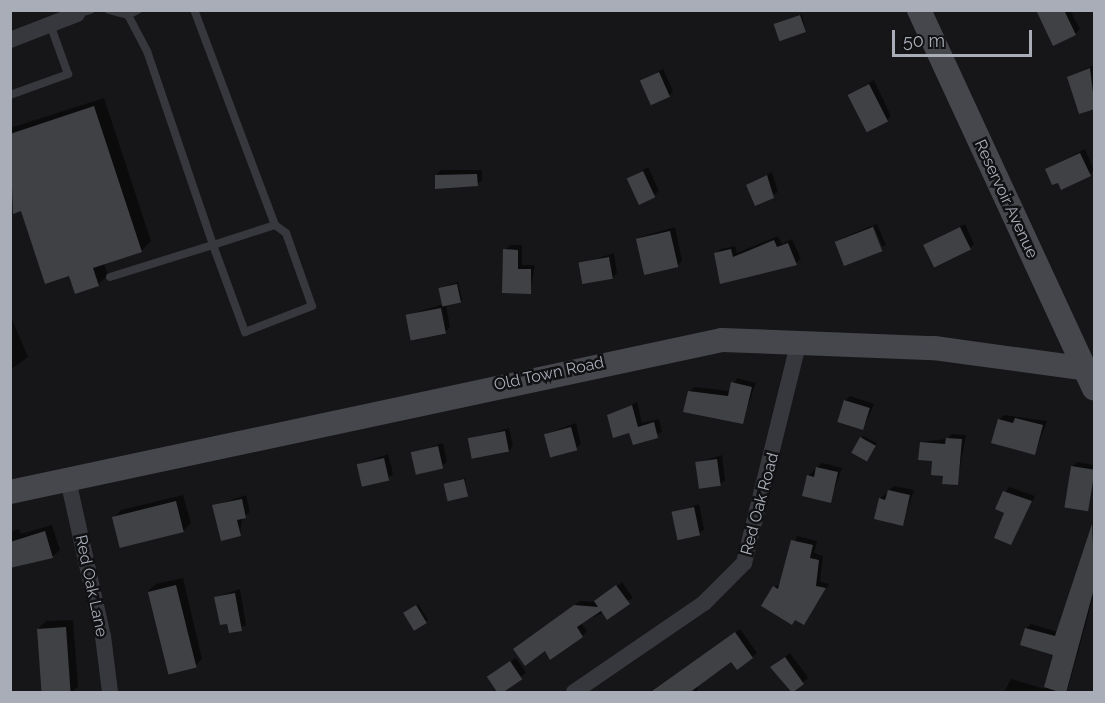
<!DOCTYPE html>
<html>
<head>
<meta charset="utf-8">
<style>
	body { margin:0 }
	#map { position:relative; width:1105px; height:703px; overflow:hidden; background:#161618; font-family:Raleway,sans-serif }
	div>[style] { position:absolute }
	.shadow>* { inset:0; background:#0007; transform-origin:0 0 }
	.building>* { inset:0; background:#404145; transform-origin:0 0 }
	.lane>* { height:8px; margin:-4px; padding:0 4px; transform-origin:4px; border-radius:4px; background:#37383d }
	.street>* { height:16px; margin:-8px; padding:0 8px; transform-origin:8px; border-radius:8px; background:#37383d }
	.secondary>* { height:24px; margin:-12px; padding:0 12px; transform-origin:12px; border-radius:12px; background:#45474d }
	span { translate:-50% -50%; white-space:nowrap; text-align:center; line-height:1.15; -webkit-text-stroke:5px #111113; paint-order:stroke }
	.street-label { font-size:16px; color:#a8adb8 }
	.frame { position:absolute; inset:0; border:12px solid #a8adb8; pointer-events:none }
	.scale { position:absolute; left:892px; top:30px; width:140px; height:27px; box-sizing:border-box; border:3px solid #a8adb8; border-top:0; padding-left:8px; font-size:18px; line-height:21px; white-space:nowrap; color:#a8adb8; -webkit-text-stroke:4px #111113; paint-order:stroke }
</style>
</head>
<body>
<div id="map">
	<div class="shadow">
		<div style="clip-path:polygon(1039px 10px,1070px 10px,1080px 29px,1075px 34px)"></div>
		<div style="clip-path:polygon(802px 14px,805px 30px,775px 25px,777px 23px)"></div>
		<div style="clip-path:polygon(1094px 65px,1094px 107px,1068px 77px)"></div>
		<div style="clip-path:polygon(663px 69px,673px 91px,669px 96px,641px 81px)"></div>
		<div style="clip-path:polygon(874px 80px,891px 116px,887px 120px,849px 95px)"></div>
		<div style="clip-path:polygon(104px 98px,151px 241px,141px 251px,104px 263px,108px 275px,98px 284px,70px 274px,22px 210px,14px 212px,10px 128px)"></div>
		<div style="clip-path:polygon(1085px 149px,1094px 170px,1090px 175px,1047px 169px)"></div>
		<div style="clip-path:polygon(648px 167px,659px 191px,654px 195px,628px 179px)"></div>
		<div style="clip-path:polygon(441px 170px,482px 170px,482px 180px,477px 185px,436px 175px)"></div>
		<div style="clip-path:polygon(772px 172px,778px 192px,756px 204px,748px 186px)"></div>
		<div style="left:877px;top:224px;width:23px;height:4px;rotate:67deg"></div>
		<div style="clip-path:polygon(965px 224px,974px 244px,970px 248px,925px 245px)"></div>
		<div style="left:871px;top:226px;width:25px;height:38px;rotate:67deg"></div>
		<div style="clip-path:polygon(675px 227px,682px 261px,677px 266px,637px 238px)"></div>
		<div style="clip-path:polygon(778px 236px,782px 244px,792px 239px,801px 259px,796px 263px,722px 282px,716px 253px,721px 249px,735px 246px,737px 253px)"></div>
		<div style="clip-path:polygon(510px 245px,522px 245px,522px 265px,535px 265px,530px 292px,505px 250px)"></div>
		<div style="clip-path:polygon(614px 253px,617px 273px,612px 278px,581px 264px)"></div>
		<div style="clip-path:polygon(458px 282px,462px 300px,446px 305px,450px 327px,445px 332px,408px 315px,444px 304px,440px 288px)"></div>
		<div style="clip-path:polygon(10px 314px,28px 357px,10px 370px)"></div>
		<div style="clip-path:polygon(737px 378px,756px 383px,742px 422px,690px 391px,694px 387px,730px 391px)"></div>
		<div style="clip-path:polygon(850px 396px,874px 404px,863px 429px,845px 401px)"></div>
		<div style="clip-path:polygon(637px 402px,642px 423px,659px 419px,662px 432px,634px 443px,630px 431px,608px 416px)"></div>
		<div style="clip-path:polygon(1004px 415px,1047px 421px,1035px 453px,999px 420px)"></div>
		<div style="clip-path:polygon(576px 423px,581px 444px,576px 448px,546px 434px)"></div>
		<div style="clip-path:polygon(509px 428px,513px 446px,509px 451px,469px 440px)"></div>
		<div style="clip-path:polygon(952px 434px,966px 435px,957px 484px,921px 442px,947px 439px)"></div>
		<div style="clip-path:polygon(863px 436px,877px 443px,869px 458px,862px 438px)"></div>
		<div style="clip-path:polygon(443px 443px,447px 462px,442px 466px,413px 453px)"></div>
		<div style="clip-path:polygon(388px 454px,393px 474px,388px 478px,358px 465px)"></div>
		<div style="clip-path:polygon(722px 455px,725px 480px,720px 485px,696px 463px)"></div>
		<div style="clip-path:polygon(1077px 462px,1094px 465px,1088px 509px,1072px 467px)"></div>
		<div style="clip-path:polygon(822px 463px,842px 468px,830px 502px,808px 476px)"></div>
		<div style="clip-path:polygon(465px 478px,467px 496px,445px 485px,447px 483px)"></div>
		<div style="clip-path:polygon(894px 486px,914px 490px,902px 524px,880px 499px)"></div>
		<div style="clip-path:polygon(1009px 487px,1035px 496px,1010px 544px,1006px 512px,997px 508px)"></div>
		<div style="clip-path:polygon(183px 495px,191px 523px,183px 531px,114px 518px,121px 510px)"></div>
		<div style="clip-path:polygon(246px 495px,250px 512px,242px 518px,240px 535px,214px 506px)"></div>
		<div style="clip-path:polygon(699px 504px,704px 529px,699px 534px,674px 513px)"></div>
		<div style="clip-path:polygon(52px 525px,60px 550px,52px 557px,10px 566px,10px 532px,19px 529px,21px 534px)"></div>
		<div style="clip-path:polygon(1094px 527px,1094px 594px,1067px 692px,1004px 692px,1011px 679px,1045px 689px,1055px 654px,1026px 628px,1031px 624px,1058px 632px)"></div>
		<div style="clip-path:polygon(797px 536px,817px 541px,814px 553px,823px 556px,820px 582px,829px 584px,804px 623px,774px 587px,781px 584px)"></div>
		<div style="clip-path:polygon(183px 578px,202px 659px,195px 666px,148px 591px,156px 584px)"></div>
		<div style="clip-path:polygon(622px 582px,633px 598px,581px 623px,587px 631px,582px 636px,545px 649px,515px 649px,580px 601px,595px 602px)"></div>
		<div style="clip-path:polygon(240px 589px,246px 625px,230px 631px,216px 597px)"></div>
		<div style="clip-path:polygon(418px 604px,428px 620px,426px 622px,406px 611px)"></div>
		<div style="clip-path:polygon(73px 620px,78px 687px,72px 692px,42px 692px,39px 628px,46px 621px)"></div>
		<div style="clip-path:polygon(740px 629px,757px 653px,752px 657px,732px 660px,697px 685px,698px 692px,649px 692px)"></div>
		<div style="left:790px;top:653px;width:31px;height:23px;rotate:54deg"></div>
		<div style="left:516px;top:658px;width:18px;height:34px;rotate:56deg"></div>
	</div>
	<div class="building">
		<div style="clip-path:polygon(1036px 10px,1064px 10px,1076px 35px,1053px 46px)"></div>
		<div style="left:800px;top:15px;width:18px;height:28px;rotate:71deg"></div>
		<div style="clip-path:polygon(1090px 68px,1095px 109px,1079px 114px,1067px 77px)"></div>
		<div style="left:659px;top:72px;width:27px;height:21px;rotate:66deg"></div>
		<div style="left:869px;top:84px;width:42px;height:24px;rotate:63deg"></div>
		<div style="clip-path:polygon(94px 106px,142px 252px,93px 268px,99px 286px,75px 294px,69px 276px,45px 284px,21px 211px,13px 214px,10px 134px)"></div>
		<div style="clip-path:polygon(1080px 153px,1091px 176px,1061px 190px,1058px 183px,1052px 185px,1045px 169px)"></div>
		<div style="left:643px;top:171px;width:29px;height:18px;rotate:65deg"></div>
		<div style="clip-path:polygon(477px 174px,478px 186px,435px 189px,435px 175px)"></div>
		<div style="clip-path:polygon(767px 175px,774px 198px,755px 206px,746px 185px)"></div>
		<div style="left:873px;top:227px;width:26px;height:41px;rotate:69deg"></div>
		<div style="left:960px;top:227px;width:25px;height:41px;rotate:64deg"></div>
		<div style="left:670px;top:231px;width:37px;height:35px;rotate:77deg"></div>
		<div style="clip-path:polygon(774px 240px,777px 247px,788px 243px,797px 265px,720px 284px,714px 253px,731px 249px,733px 257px)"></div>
		<div style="clip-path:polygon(503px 249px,518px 250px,518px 269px,531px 269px,531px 294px,502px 293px)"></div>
		<div style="left:609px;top:257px;width:22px;height:31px;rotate:80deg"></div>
		<div style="left:457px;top:284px;width:19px;height:19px;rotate:78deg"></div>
		<div style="left:441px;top:308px;width:26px;height:36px;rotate:79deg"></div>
		<div style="clip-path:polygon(731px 382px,752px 387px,743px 424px,683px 412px,688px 391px,728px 396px)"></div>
		<div style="left:844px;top:400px;width:27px;height:23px;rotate:17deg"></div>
		<div style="clip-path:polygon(632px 405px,638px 427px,654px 422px,658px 438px,633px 445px,629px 433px,613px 438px,607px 415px)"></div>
		<div style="clip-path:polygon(1015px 418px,1043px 425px,1035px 455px,991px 443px,998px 419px,1013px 423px)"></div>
		<div style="left:571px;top:427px;width:24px;height:28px;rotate:75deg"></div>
		<div style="left:505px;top:431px;width:21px;height:38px;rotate:79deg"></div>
		<div style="left:860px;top:437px;width:18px;height:18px;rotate:29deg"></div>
		<div style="clip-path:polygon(946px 438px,962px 439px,958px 485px,942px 484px,943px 476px,931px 475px,932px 461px,918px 460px,920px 442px,945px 444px)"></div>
		<div style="left:438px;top:446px;width:23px;height:28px;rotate:77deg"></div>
		<div style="left:384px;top:458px;width:23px;height:28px;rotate:77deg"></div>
		<div style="left:717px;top:459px;width:27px;height:22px;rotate:82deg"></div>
		<div style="left:1071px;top:466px;width:24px;height:42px;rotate:9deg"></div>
		<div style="clip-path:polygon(816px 467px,838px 472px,831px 503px,802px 496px,807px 475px,814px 477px)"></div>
		<div style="left:464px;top:479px;width:18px;height:21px;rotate:77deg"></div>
		<div style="clip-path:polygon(888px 490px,910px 495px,903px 526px,874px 519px,879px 498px,885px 500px)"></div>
		<div style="clip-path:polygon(1003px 491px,1032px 501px,1011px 545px,994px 538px,1004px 513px,995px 509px)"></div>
		<div style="clip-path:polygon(242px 499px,246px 518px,237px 520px,241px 536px,221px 541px,212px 505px)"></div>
		<div style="left:176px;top:501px;width:32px;height:66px;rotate:76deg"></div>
		<div style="left:694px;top:507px;width:29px;height:23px;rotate:78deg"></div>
		<div style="clip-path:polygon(1092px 524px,1095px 585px,1066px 693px,1062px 693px,1044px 687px,1053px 655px,1020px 645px,1025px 628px,1055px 636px)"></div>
		<div style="clip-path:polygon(45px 531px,53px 558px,10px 568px,10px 542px)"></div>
		<div style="clip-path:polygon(791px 540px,813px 545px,810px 558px,819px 560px,816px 586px,826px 588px,804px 625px,795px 620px,792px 625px,761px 606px,773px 586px,778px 589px)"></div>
		<div style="left:176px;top:585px;width:85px;height:29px;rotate:76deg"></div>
		<div style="clip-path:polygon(616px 585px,630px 604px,607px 620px,601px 611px,577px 627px,583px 637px,550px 660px,545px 651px,525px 666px,513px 649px,574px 605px,598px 607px,594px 601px)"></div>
		<div style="clip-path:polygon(235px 593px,242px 631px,229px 633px,227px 624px,220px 625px,214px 597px)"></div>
		<div style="left:416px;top:605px;width:21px;height:15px;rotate:59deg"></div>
		<div style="left:66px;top:627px;width:66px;height:29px;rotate:86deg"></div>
		<div style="clip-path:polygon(735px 632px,753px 658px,737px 670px,731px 662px,689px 693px,649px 693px)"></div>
		<div style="clip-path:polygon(785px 657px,804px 684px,792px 693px,770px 667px)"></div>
		<div style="left:510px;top:661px;width:22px;height:28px;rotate:56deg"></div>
	</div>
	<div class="lane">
		<div style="left:109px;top:10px;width:20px;rotate:15deg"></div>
		<div style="left:128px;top:15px;width:11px;rotate:-27deg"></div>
		<div style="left:77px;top:14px;width:14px;rotate:-17deg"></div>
		<div style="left:128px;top:15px;width:41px;rotate:62.2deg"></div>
		<div style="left:147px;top:51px;width:205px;rotate:71.2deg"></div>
		<div style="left:213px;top:245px;width:65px;rotate:-17.9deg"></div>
		<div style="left:275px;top:225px;width:230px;rotate:-110.6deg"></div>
		<div style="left:10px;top:95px;width:62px;rotate:-19.9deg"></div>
		<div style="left:68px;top:74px;width:53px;rotate:-109.8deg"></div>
		<div style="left:110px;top:277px;width:108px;rotate:-17.3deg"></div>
		<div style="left:213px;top:245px;width:93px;rotate:69.8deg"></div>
		<div style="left:245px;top:332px;width:72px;rotate:-21.2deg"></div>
		<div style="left:312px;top:306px;width:77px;rotate:-109.6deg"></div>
		<div style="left:286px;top:233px;width:14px;rotate:-144deg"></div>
	</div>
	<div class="street">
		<div style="left:10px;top:40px;width:72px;rotate:-21.2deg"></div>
		<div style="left:68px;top:480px;width:160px;rotate:77.4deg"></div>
		<div style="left:103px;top:636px;width:56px;rotate:82.9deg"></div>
		<div style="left:574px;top:692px;width:158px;rotate:-34.4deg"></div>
		<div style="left:704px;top:603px;width:57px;rotate:-45deg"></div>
		<div style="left:744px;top:563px;width:229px;rotate:-76.1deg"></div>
	</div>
	<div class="secondary">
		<div style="left:919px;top:10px;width:417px;rotate:65.2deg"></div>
		<div style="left:10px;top:492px;width:728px;rotate:-12.05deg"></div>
		<div style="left:722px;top:340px;width:212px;rotate:2.2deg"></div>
		<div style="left:934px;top:348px;width:162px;rotate:7.8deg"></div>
	</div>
	<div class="street-label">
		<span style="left:1006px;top:199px;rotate:65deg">Reservoir Avenue</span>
		<span style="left:549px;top:374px;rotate:-12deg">Old Town Road</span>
		<span style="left:760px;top:504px;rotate:-75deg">Red Oak Road</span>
		<span style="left:91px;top:586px;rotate:78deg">Red Oak Lane</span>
	</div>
	<div class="frame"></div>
	<div class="scale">50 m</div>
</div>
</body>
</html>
